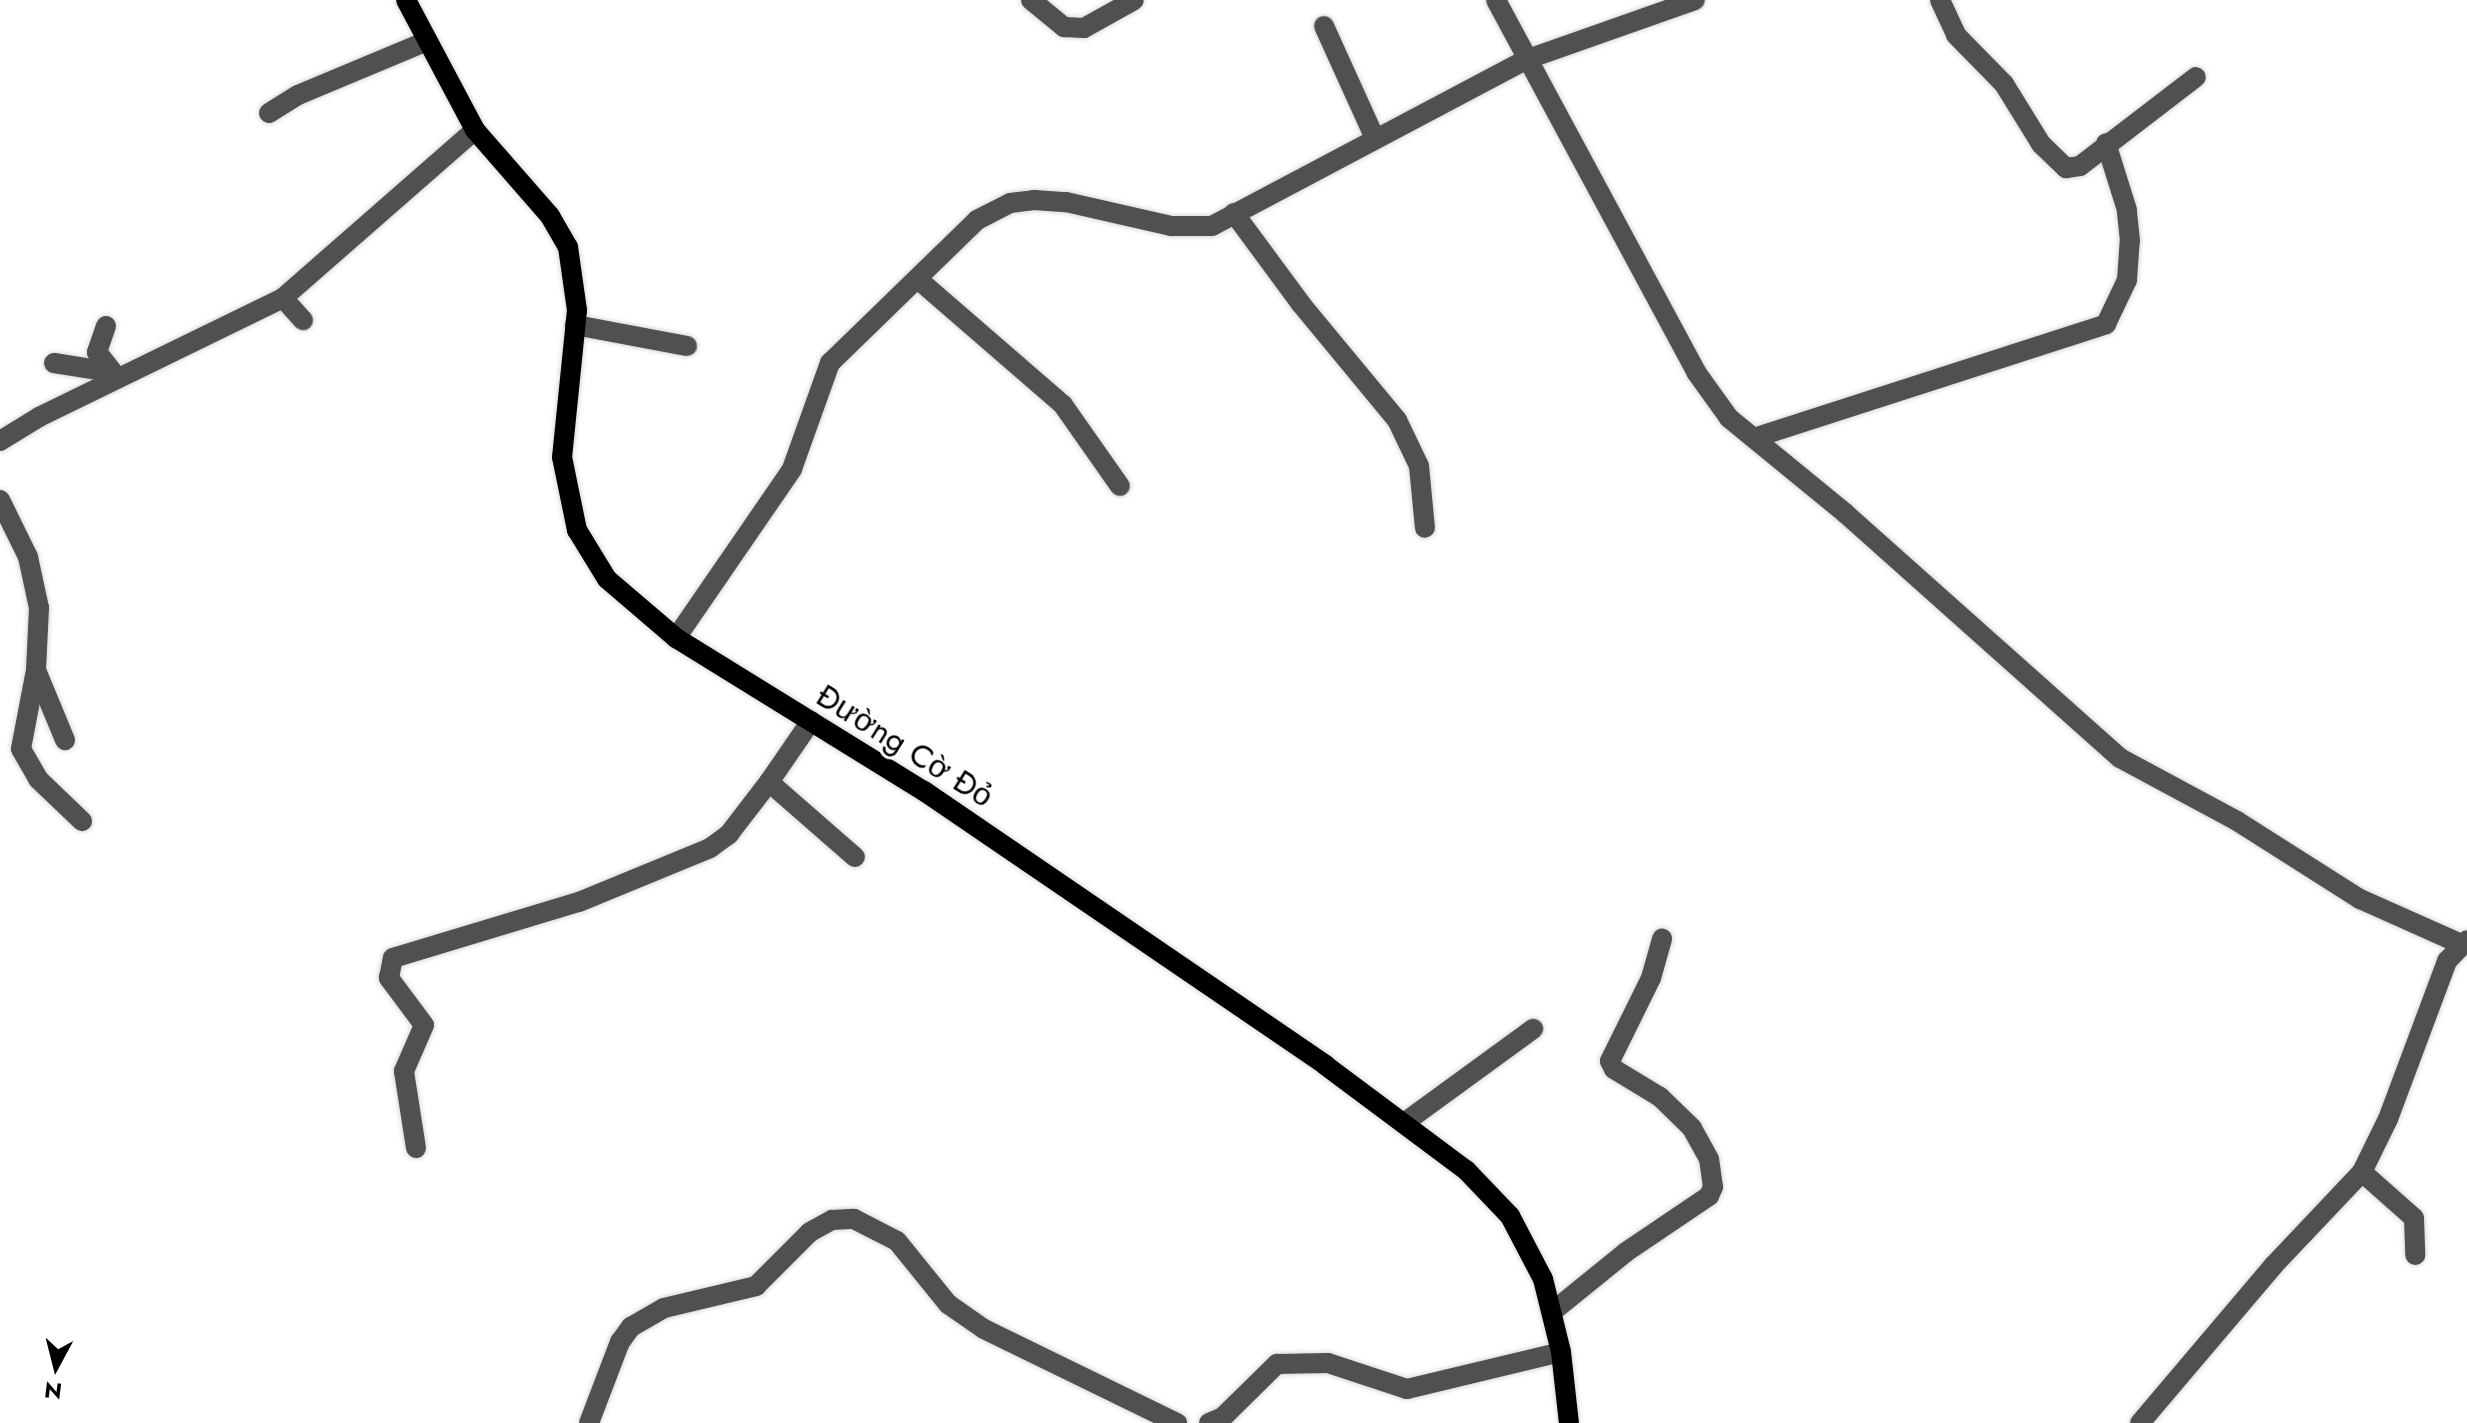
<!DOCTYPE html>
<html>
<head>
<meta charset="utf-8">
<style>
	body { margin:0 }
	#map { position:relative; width:2467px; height:1423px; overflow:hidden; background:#fff; font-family:Jost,sans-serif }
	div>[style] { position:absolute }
	.roads { filter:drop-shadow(0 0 2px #dbdbdb) drop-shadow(0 0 2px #dbdbdb) }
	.minor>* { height:20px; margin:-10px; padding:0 10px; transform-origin:10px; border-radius:10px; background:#505050 }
	.major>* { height:20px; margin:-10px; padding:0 10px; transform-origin:10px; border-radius:10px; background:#000 }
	span { translate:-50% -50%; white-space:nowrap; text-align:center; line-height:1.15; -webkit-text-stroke:6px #fff; paint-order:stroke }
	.street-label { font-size:32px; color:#000 }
	.north { position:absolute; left:16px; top:1327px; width:80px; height:80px; -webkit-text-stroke:6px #fff; paint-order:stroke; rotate:187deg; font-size:22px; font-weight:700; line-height:32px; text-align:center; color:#000 }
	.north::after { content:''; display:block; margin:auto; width:28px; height:36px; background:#000; clip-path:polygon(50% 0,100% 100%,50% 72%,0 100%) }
</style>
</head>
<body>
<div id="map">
	<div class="roads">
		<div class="minor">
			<div style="left:1031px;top:0;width:43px;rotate:39.3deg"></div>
			<div style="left:1064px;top:27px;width:20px;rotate:3deg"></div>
			<div style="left:1084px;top:28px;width:57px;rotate:-29.2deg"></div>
			<div style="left:1496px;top:0;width:422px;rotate:61.7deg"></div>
			<div style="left:1696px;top:372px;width:57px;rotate:54.3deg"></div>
			<div style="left:1729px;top:418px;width:150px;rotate:39.3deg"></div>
			<div style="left:1845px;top:513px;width:368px;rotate:41.7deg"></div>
			<div style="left:2120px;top:758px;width:133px;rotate:28.3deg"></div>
			<div style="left:2237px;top:821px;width:146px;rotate:32.4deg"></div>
			<div style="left:2360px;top:899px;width:108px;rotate:24deg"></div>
			<div style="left:1940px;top:0;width:38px;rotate:65deg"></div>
			<div style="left:1956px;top:35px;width:69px;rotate:45.6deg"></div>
			<div style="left:2004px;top:84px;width:70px;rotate:58.3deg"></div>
			<div style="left:2041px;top:144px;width:35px;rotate:44deg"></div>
			<div style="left:2066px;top:168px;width:14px;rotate:-8deg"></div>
			<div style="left:2080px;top:166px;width:146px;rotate:-37.5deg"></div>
			<div style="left:1324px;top:26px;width:121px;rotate:65.6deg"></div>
			<div style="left:269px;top:113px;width:34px;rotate:-32deg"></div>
			<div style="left:298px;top:95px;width:140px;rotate:-22.7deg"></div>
			<div style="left:1234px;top:213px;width:113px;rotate:53.6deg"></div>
			<div style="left:1301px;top:304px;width:151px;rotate:50.4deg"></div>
			<div style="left:1397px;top:420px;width:51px;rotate:64.4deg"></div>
			<div style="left:1419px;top:466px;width:62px;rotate:84.5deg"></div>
			<div style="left:920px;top:281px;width:189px;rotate:40.9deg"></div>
			<div style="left:1063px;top:405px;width:99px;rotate:54.9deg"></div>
			<div style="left:283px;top:298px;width:30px;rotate:48deg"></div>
			<div style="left:575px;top:325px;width:114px;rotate:10.6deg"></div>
			<div style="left:106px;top:326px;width:28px;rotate:109deg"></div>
			<div style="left:97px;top:352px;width:33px;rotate:52deg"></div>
			<div style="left:54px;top:363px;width:58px;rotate:9deg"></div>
			<div style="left:1754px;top:438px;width:370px;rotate:-17.9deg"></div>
			<div style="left:2106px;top:324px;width:49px;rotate:-64.5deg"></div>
			<div style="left:2127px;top:280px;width:39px;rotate:-86deg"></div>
			<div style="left:2130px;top:241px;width:31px;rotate:-96deg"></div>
			<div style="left:2127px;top:210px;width:70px;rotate:-107.4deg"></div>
			<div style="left:0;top:441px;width:46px;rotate:-31.6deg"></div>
			<div style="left:39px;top:417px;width:271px;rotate:-26deg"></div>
			<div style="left:283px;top:298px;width:255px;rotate:-41.2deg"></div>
			<div style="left:0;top:500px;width:64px;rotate:63.8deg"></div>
			<div style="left:28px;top:557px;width:52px;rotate:77.8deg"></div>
			<div style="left:39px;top:608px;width:62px;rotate:92.8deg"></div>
			<div style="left:36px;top:670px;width:80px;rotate:100.8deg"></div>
			<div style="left:21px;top:749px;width:34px;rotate:60deg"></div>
			<div style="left:38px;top:779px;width:61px;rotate:43.7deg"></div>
			<div style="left:676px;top:638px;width:205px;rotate:-55.5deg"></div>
			<div style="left:792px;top:469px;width:113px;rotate:-70.3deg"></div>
			<div style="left:830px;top:363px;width:205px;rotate:-44.2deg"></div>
			<div style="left:977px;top:220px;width:37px;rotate:-27deg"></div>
			<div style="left:1010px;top:203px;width:24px;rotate:-7deg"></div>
			<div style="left:1034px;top:200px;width:32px;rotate:4deg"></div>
			<div style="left:1066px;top:202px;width:108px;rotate:12.9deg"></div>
			<div style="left:1171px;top:226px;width:41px"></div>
			<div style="left:1212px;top:226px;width:354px;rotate:-27.9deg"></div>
			<div style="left:1525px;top:60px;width:180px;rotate:-19.4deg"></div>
			<div style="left:36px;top:670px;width:76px;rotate:67.5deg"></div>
			<div style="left:811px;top:721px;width:74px;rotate:124.5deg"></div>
			<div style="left:769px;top:782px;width:114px;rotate:41.1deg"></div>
			<div style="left:1404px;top:1123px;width:160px;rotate:-36.1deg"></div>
			<div style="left:416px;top:1148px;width:78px;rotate:-98.9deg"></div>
			<div style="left:404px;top:1071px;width:50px;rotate:-66.5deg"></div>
			<div style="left:424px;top:1025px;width:59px;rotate:-126.7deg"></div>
			<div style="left:389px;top:978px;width:20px;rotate:-79deg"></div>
			<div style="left:393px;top:958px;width:194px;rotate:-16.8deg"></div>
			<div style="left:579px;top:902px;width:142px;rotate:-22.4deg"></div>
			<div style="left:710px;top:848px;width:24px;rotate:-36deg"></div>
			<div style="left:729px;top:834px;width:66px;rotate:-52.4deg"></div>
			<div style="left:2362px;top:1172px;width:69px;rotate:41.5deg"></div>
			<div style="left:2414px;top:1218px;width:37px;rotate:88deg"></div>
			<div style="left:1552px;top:1312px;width:95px;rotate:-39deg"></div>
			<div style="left:1626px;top:1252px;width:100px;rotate:-34deg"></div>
			<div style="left:1709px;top:1196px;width:10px;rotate:-66deg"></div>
			<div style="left:1713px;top:1187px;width:28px;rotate:-98deg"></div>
			<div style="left:1709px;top:1159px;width:35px;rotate:-119deg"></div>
			<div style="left:1692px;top:1128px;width:45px;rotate:-135.9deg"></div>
			<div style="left:1660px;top:1097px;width:54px;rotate:-148.7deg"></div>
			<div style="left:1614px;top:1069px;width:9px;rotate:-117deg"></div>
			<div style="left:1610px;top:1061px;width:93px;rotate:-63.7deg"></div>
			<div style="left:1651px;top:978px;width:41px;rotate:-74.2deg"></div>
			<div style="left:589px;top:1423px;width:87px;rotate:-69.1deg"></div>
			<div style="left:620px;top:1342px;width:19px;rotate:-54deg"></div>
			<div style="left:631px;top:1327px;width:38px;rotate:-30deg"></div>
			<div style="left:664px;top:1308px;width:95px;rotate:-13.4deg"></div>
			<div style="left:756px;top:1286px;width:76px;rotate:-45deg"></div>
			<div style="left:810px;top:1232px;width:25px;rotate:-29deg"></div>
			<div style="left:832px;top:1220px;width:22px;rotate:-3deg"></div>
			<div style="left:854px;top:1219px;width:48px;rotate:27.1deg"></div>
			<div style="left:897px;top:1241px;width:81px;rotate:51deg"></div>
			<div style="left:948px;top:1304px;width:44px;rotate:34.8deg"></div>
			<div style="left:984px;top:1329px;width:215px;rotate:26deg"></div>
			<div style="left:1209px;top:1423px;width:15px;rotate:-23deg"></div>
			<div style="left:1223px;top:1417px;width:76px;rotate:-44.5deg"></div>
			<div style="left:1277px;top:1364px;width:51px;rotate:-1.1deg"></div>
			<div style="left:1328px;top:1363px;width:83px;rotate:18.2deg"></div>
			<div style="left:1407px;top:1389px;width:158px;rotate:-13.5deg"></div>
			<div style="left:2140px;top:1423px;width:206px;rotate:-49.7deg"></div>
			<div style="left:2273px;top:1266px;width:129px;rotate:-46.6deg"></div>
			<div style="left:2362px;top:1172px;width:59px;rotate:-63.9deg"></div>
			<div style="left:2388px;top:1119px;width:169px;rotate:-69.5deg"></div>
			<div style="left:2447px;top:961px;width:29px;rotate:-46deg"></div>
		</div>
		<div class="major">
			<div style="left:406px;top:0;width:147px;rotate:62deg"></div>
			<div style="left:475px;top:130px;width:114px;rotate:48.9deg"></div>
			<div style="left:550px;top:216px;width:36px;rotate:60deg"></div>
			<div style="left:568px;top:247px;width:64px;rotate:81.9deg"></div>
			<div style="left:577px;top:310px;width:148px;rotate:95.8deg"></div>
			<div style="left:562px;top:457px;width:75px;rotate:78.4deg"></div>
			<div style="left:577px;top:530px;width:57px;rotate:58.5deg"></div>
			<div style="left:607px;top:579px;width:91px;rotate:40.5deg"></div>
			<div style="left:676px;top:638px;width:291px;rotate:31.7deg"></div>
			<div style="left:924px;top:791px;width:486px;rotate:34.3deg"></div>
			<div style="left:1325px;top:1065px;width:176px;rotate:36.7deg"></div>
			<div style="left:1466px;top:1170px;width:64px;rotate:46.3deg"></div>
			<div style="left:1510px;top:1216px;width:71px;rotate:62.4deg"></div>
			<div style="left:1543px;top:1279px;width:75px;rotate:76.1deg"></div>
			<div style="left:1561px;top:1352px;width:71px;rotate:83.6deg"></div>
		</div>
	</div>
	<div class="street-label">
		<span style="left:905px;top:746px;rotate:32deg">Đường Cờ Đỏ</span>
	</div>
	<div class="north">N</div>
</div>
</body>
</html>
